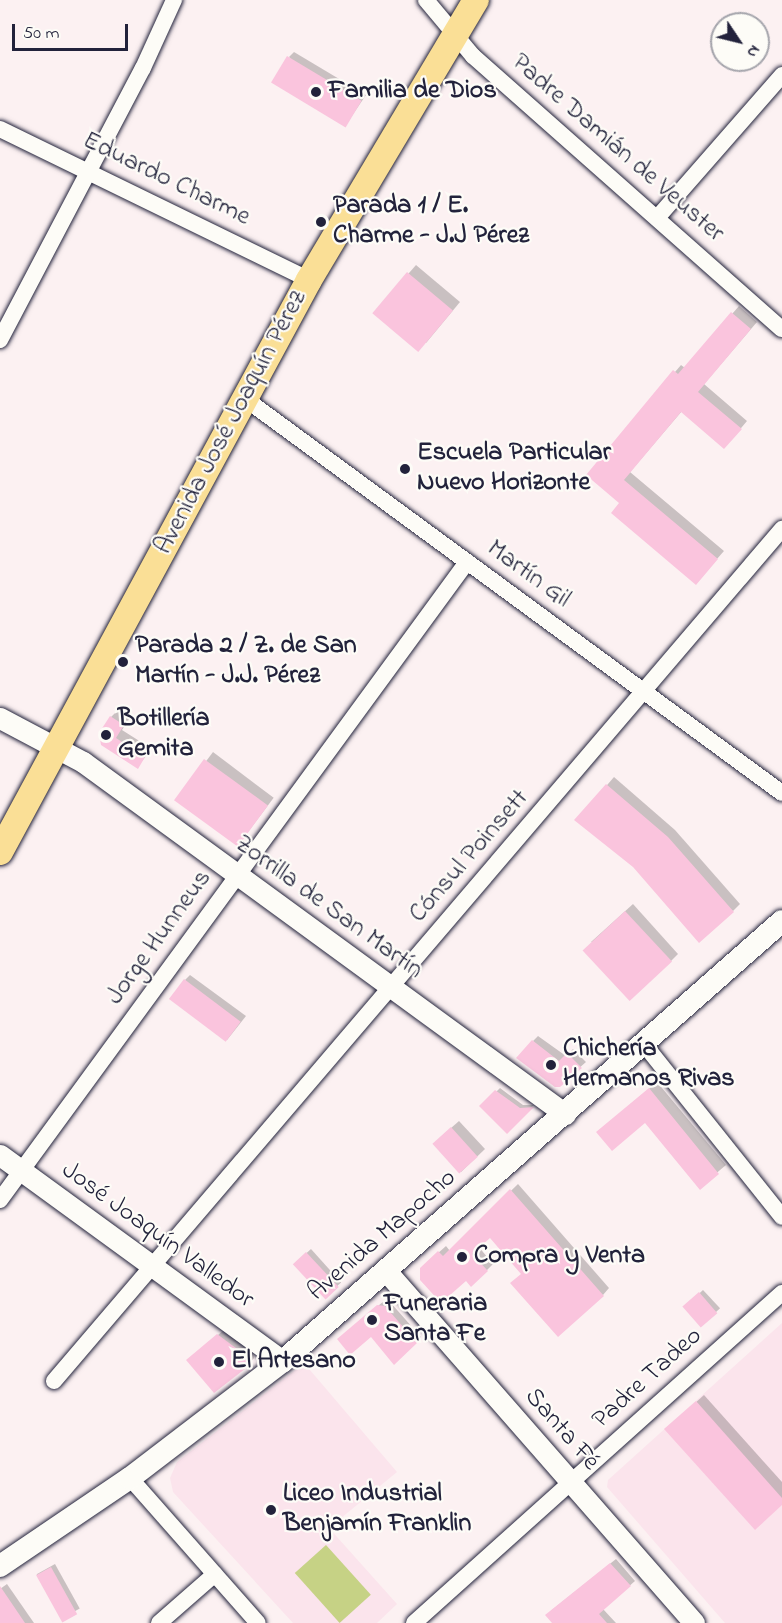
<!DOCTYPE html>
<html>
<head>
<meta charset="utf-8">
<style>
	body { margin:0 }
	#map { position:relative; width:782px; height:1623px; overflow:hidden; background:#fcf1f2; font-family:"Indie Flower",sans-serif }
	div>[style] { position:absolute }
	.built>* { inset:0; background:#fbe4ec }
	.green>* { inset:0; background:#c6d285; transform-origin:0 0 }
	.shadow>* { inset:0; background:#0003; transform-origin:0 0 }
	.building>* { inset:0; background:#fac4dd; transform-origin:0 0 }
	.roads { filter:drop-shadow(0 0 2px #22223b) drop-shadow(0 0 2px #22223b) }
	.minor>* { height:16px; margin:-8px; padding:0 8px; transform-origin:8px; border-radius:8px; background:#fdfcf7 }
	.tertiary>* { height:21px; margin:-10.5px; padding:0 10.5px; transform-origin:10.5px; border-radius:10.5px; background:#fdfcf7 }
	.secondary>* { height:22px; margin:-11px; padding:0 11px; transform-origin:11px; border-radius:11px; background:#fdfcf7 }
	.primary>* { height:26px; margin:-13px; padding:0 13px; transform-origin:13px; border-radius:13px; background:#fadf96 }
	.dots>* { width:16px; height:16px; translate:-50% -50%; box-sizing:border-box; border:3px solid #fdfcf7; border-radius:50% }
	span { translate:-50% -50%; white-space:nowrap; text-align:center; line-height:1.15; -webkit-text-stroke:4.5px #fdfcf7; paint-order:stroke }
	.poi-label { font-size:26px; color:#22223b; font-weight:700 }
	.left { translate:0 -50%; text-align:left }
	.street-label { font-size:26px; color:#22223b }
	.north { position:absolute; left:710px; top:12px; width:60px; height:60px; box-sizing:border-box; background:#fdfcf7; border:2px solid #a5a5ac; border-radius:50%; rotate:125deg; font-size:16px; font-weight:700; line-height:24px; text-align:center; color:#22223b }
	.north::after { content:''; display:block; margin:auto; width:21px; height:27px; background:#22223b; clip-path:polygon(50% 0,100% 100%,50% 72%,0 100%) }
	.scale { position:absolute; left:12px; top:24px; width:116px; height:27px; box-sizing:border-box; border:3px solid #22223b; border-top:0; padding-left:8px; font-size:18px; line-height:21px; white-space:nowrap; color:#22223b; -webkit-text-stroke:4px #fdfcf7; paint-order:stroke }
</style>
</head>
<body>
<div id="map">
	<div class="built">
		<div style="clip-path:polygon(782px 1323px,782px 1623px,725px 1623px,607px 1487px,608px 1480px)"></div>
		<div style="clip-path:polygon(304px 1363px,397px 1472px,329px 1528px,397px 1604px,377px 1623px,293px 1623px,173px 1492px,170px 1478px,177px 1462px)"></div>
	</div>
	<div class="green">
		<div style="left:326px;top:1545px;width:67px;height:42px;rotate:48deg"></div>
	</div>
	<div class="shadow">
		<div style="clip-path:polygon(294px 52px,366px 95px,345px 126px,289px 57px)"></div>
		<div style="clip-path:polygon(416px 265px,460px 302px,426px 343px,374px 313px)"></div>
		<div style="clip-path:polygon(739px 306px,757px 322px,704px 384px,747px 421px,731px 440px,682px 411px,630px 472px,724px 551px,702px 576px,588px 474px,675px 372px,681px 365px,685px 368px)"></div>
		<div style="clip-path:polygon(118px 710px,130px 718px,122px 730px,152px 749px,137px 767px,102px 744px,111px 717px)"></div>
		<div style="left:213px;top:752px;width:76px;height:60px;rotate:37deg"></div>
		<div style="clip-path:polygon(614px 777px,675px 830px,740px 904px,733px 911px,577px 820px)"></div>
		<div style="clip-path:polygon(633px 904px,678px 954px,671px 961px,591px 942px)"></div>
		<div style="clip-path:polygon(190px 975px,246px 1016px,227px 1040px,185px 980px)"></div>
		<div style="clip-path:polygon(538px 1036px,566px 1056px,573px 1049px,586px 1062px,560px 1085px,533px 1041px)"></div>
		<div style="clip-path:polygon(657px 1082px,726px 1165px,700px 1187px,645px 1121px,606px 1125px)"></div>
		<div style="clip-path:polygon(500px 1088px,523px 1105px,534px 1105px,507px 1132px,482px 1106px)"></div>
		<div style="clip-path:polygon(459px 1121px,485px 1149px,461px 1172px,442px 1136px)"></div>
		<div style="clip-path:polygon(518px 1184px,609px 1288px,603px 1295px,523px 1273px,490px 1236px,478px 1246px,493px 1264px,487px 1270px,466px 1279px,428px 1262px,446px 1246px,450px 1251px)"></div>
		<div style="left:311px;top:1249px;width:45px;height:22px;rotate:48deg"></div>
		<div style="left:703px;top:1290px;width:25px;height:25px;rotate:47deg"></div>
		<div style="clip-path:polygon(384px 1301px,390px 1302px,421px 1337px,394px 1362px,371px 1335px,344px 1334px)"></div>
		<div style="clip-path:polygon(224px 1330px,253px 1352px,254px 1358px,249px 1364px,194px 1355px)"></div>
		<div style="clip-path:polygon(704px 1395px,782px 1482px,782px 1503px,674px 1422px)"></div>
		<div style="clip-path:polygon(616px 1559px,635px 1581px,603px 1609px,616px 1623px,554px 1623px,552px 1610px)"></div>
		<div style="left:55px;top:1564px;width:51px;height:21px;rotate:61deg"></div>
		<div style="clip-path:polygon(7px 1584px,34px 1623px,0 1623px,0 1589px)"></div>
	</div>
	<div class="building">
		<div style="left:287px;top:56px;width:87px;height:31px;rotate:31deg"></div>
		<div style="left:407px;top:272px;width:60px;height:54px;rotate:40deg"></div>
		<div style="clip-path:polygon(731px 312px,751px 329px,698px 392px,742px 429px,724px 449px,681px 412px,624px 480px,718px 559px,696px 585px,611px 513px,619px 503px,586px 475px,673px 370px,678px 374px)"></div>
		<div style="clip-path:polygon(110px 716px,124px 725px,116px 738px,145px 757px,138px 769px,101px 745px,99px 733px)"></div>
		<div style="left:204px;top:759px;width:79px;height:51px;rotate:36deg"></div>
		<div style="clip-path:polygon(606px 784px,668px 837px,734px 912px,699px 943px,633px 867px,574px 820px)"></div>
		<div style="left:625px;top:911px;width:69px;height:58px;rotate:47deg"></div>
		<div style="left:184px;top:979px;width:71px;height:25px;rotate:37deg"></div>
		<div style="clip-path:polygon(532px 1040px,559px 1061px,567px 1053px,582px 1068px,560px 1087px,555px 1087px,516px 1058px)"></div>
		<div style="clip-path:polygon(649px 1088px,719px 1174px,700px 1190px,645px 1123px,612px 1151px,596px 1132px)"></div>
		<div style="clip-path:polygon(495px 1090px,520px 1108px,534px 1107px,507px 1134px,479px 1106px)"></div>
		<div style="left:451px;top:1127px;width:40px;height:25px;rotate:48deg"></div>
		<div style="clip-path:polygon(510px 1189px,604px 1296px,558px 1337px,510px 1283px,521px 1274px,490px 1238px,472px 1254px,488px 1271px,471px 1287px,466px 1281px,441px 1303px,420px 1280px,420px 1268px,438px 1251px,443px 1256px)"></div>
		<div style="left:306px;top:1252px;width:48px;height:18px;rotate:47deg"></div>
		<div style="left:699px;top:1292px;width:28px;height:22px;rotate:49deg"></div>
		<div style="clip-path:polygon(377px 1305px,385px 1306px,417px 1343px,394px 1365px,371px 1337px,350px 1355px,337px 1339px)"></div>
		<div style="clip-path:polygon(217px 1334px,248px 1357px,250px 1365px,214px 1393px,186px 1360px)"></div>
		<div style="clip-path:polygon(696px 1401px,782px 1498px,782px 1505px,755px 1530px,664px 1429px)"></div>
		<div style="clip-path:polygon(610px 1563px,631px 1586px,599px 1614px,607px 1623px,552px 1623px,545px 1615px)"></div>
		<div style="left:51px;top:1567px;width:54px;height:17px;rotate:61deg"></div>
		<div style="clip-path:polygon(0 1586px,25px 1623px,0 1623px)"></div>
	</div>
	<div class="roads">
		<div class="minor">
			<div style="left:426px;top:0;width:73px;rotate:50deg"></div>
			<div style="left:473px;top:56px;width:412px;rotate:41.5deg"></div>
			<div style="left:0;top:129px;width:344px;rotate:26deg"></div>
			<div style="left:657px;top:218px;width:190px;rotate:-48.8deg"></div>
			<div style="left:0;top:340px;width:307px;rotate:-62.3deg"></div>
			<div style="left:143px;top:68px;width:75px;rotate:-65.5deg"></div>
			<div style="left:244px;top:398px;width:667px;rotate:36.29deg"></div>
			<div style="left:644px;top:1044px;width:221px;rotate:51.4deg"></div>
			<div style="left:0;top:1200px;width:791px;rotate:-53.8deg"></div>
			<div style="left:54px;top:1381px;width:1121px;rotate:-49.49deg"></div>
			<div style="left:130px;top:1478px;width:193px;rotate:48.6deg"></div>
			<div style="left:159px;top:1623px;width:74px;rotate:-41.2deg"></div>
			<div style="left:414px;top:1623px;width:494px;rotate:-41.9deg"></div>
		</div>
		<div class="tertiary">
			<div style="left:0;top:718px;width:94px;rotate:27.9deg"></div>
			<div style="left:83px;top:762px;width:597px;rotate:36.14deg"></div>
			<div style="left:0;top:1155px;width:350px;rotate:36.1deg"></div>
			<div style="left:387px;top:1272px;width:466px;rotate:48.8deg"></div>
		</div>
		<div class="secondary">
			<div style="left:0;top:1566px;width:157px;rotate:-34.1deg"></div>
			<div style="left:130px;top:1478px;width:193px;rotate:-37.4deg"></div>
			<div style="left:283px;top:1361px;width:665px;rotate:-41.4deg"></div>
		</div>
		<div class="primary">
			<div style="left:0;top:852px;width:650px;rotate:-61.62deg"></div>
			<div style="left:309px;top:280px;width:326px;rotate:-59.2deg"></div>
		</div>
	</div>
	<div class="dots">
		<div style="left:316px;top:92px;background:#22223b"></div>
		<div style="left:321px;top:222px;background:#22223b"></div>
		<div style="left:405px;top:469px;background:#22223b"></div>
		<div style="left:123px;top:662px;background:#22223b"></div>
		<div style="left:106px;top:735px;background:#22223b"></div>
		<div style="left:551px;top:1065px;background:#22223b"></div>
		<div style="left:462px;top:1257px;background:#22223b"></div>
		<div style="left:372px;top:1320px;background:#22223b"></div>
		<div style="left:219px;top:1362px;background:#22223b"></div>
		<div style="left:271px;top:1510px;background:#22223b"></div>
	</div>
	<div class="poi-label">
		<span class="left" style="left:328px;top:92px">Familia de Dios</span>
		<span class="left" style="left:333px;top:222px">Parada 1 / E.<br>Charme - J.J Pérez</span>
		<span class="left" style="left:417px;top:469px">Escuela Particular<br>Nuevo Horizonte</span>
		<span class="left" style="left:135px;top:662px">Parada 2 / Z. de San<br>Martín - J.J. Pérez</span>
		<span class="left" style="left:118px;top:735px">Botillería<br>Gemita</span>
		<span class="left" style="left:563px;top:1065px">Chichería<br>Hermanos Rivas</span>
		<span class="left" style="left:474px;top:1257px">Compra y Venta</span>
		<span class="left" style="left:384px;top:1320px">Funeraria<br>Santa Fe</span>
		<span class="left" style="left:231px;top:1362px">El Artesano</span>
		<span class="left" style="left:283px;top:1510px">Liceo Industrial<br>Benjamín Franklin</span>
	</div>
	<div class="street-label">
		<span style="left:617px;top:149px;rotate:41deg">Padre Damián de Veuster</span>
		<span style="left:166px;top:180px;rotate:26deg">Eduardo Charme</span>
		<span style="left:232px;top:423px;rotate:-62deg">Avenida José Joaquín Pérez</span>
		<span style="left:528px;top:575px;rotate:36deg">Martín Gil</span>
		<span style="left:470px;top:857px;rotate:-49deg">Cónsul Poinsett</span>
		<span style="left:328px;top:908px;rotate:36deg">Zorrilla de San Martín</span>
		<span style="left:160px;top:938px;rotate:-54deg">Jorge Hunneus</span>
		<span style="left:157px;top:1236px;rotate:36deg">José Joaquín Valledor</span>
		<span style="left:383px;top:1236px;rotate:-41deg">Avenida Mapocho</span>
		<span style="left:648px;top:1379px;rotate:-42deg">Padre Tadeo</span>
		<span style="left:561px;top:1430px;rotate:49deg">Santa Fé</span>
	</div>
	<div class="north">N</div>
	<div class="scale">50 m</div>
</div>
</body>
</html>
